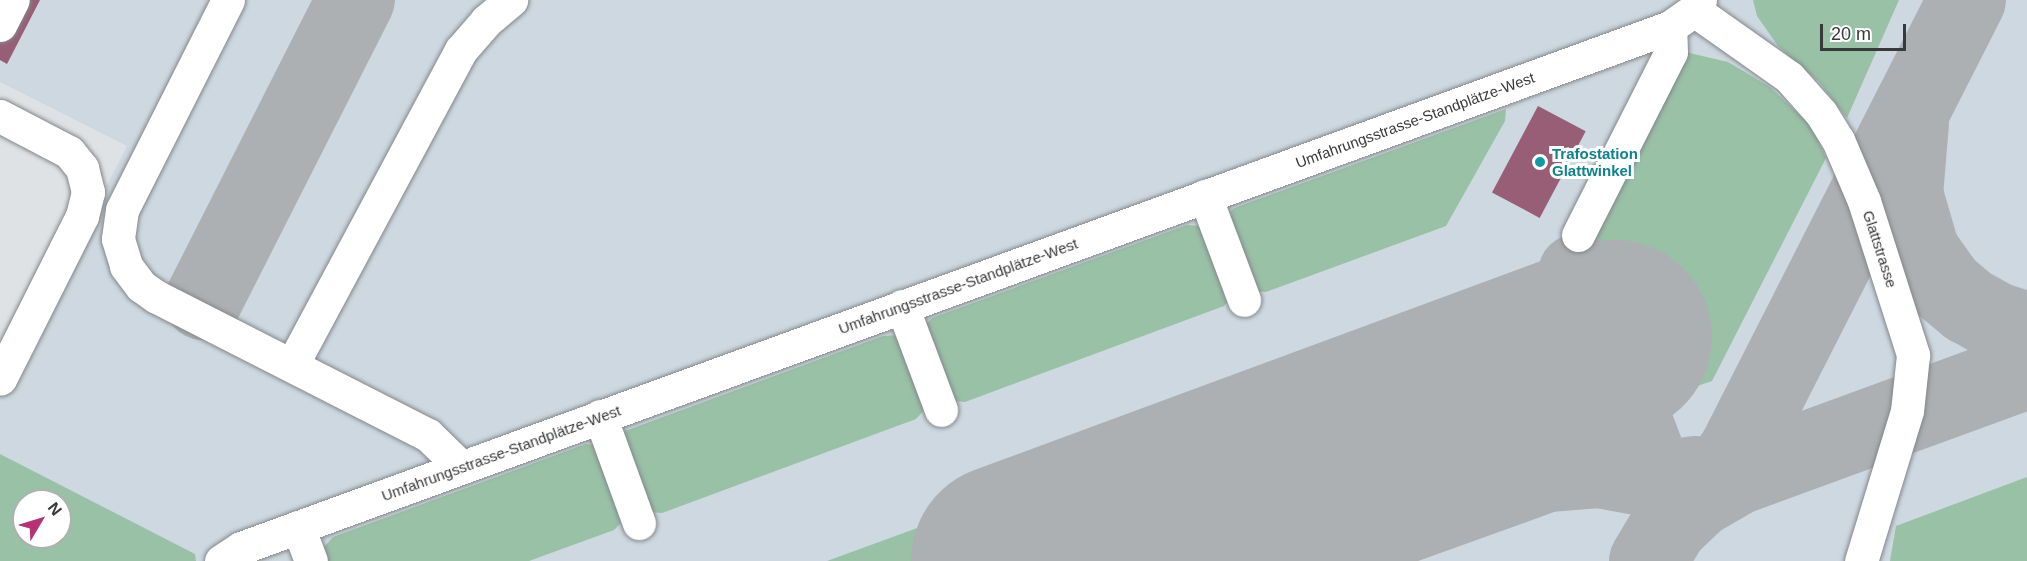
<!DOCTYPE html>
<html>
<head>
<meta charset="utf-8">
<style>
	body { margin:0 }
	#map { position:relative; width:2027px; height:561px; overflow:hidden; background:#dee2e5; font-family:Arial,sans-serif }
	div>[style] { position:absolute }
	.built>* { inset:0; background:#cdd8e0 }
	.green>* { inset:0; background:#99c1a6 }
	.taxiway>* { height:78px; margin:-39px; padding:0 39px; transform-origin:39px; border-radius:39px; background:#adb0b2 }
	.runway>* { height:194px; margin:-97px; padding:0 97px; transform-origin:97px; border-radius:97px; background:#adb0b2 }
	.building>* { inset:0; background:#985e75; transform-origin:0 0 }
	.roads { filter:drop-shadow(0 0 2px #83878a) drop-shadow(0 0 2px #83878a) }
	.minor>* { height:33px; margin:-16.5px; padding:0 16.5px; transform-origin:16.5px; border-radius:16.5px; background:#fff }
	.dots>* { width:16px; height:16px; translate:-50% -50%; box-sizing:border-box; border:3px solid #fff; border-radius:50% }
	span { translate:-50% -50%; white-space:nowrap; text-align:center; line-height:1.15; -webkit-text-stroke:6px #fff; paint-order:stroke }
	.street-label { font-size:15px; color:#38393a }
	.culture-label { font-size:15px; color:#0d838f; font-weight:700 }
	.left { translate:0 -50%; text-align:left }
	.north { position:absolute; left:12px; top:489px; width:60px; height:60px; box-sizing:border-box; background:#fff; border:2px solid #afb0b0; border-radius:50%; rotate:52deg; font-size:16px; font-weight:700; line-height:24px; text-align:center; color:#38393a }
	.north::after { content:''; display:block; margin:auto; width:21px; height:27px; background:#b73173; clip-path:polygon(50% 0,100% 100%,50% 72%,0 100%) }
	.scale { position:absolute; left:1820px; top:24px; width:86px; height:27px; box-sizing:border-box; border:3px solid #38393a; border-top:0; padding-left:8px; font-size:18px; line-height:21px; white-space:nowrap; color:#38393a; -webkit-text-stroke:4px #fff; paint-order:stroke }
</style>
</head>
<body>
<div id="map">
	<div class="built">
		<div style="clip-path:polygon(evenodd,24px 0,2027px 0,2027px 561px,0 561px,0 396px,127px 146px,0 82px,0 47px,24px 0,24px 501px,60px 501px,60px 537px,24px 537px,24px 501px)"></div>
	</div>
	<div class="green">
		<div style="clip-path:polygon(1753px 0,1899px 0,1847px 118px,1819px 82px,1778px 46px,1757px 16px)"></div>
		<div style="clip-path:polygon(1685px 52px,1728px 62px,1770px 87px,1812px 127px,1826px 158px,1712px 381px,1650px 402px,1638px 393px,1584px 242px)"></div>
		<div style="clip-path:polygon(1506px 109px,1505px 121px,1446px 226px,1266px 292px,1255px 291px,1228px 214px,1234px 208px)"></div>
		<div style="clip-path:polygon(1187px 225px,1201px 226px,1229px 300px,1224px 306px,965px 402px,953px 401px,924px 326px,932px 318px)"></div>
		<div style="clip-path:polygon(1566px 291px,1579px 325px,1467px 365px,1483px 411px,1595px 370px,1607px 403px,1174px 561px,827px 561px)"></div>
		<div style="clip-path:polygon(898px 335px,925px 409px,916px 419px,662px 513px,650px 512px,622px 434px,625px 431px,883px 336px)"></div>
		<div style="clip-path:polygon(586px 444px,596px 445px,624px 520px,614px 530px,529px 561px,325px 561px,322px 549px,333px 537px)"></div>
		<div style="clip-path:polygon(evenodd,0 454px,195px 554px,196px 561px,0 561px,0 454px,24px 501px,60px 501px,60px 537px,24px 537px,24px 501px)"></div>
		<div style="clip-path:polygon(2027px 477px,2027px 561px,1890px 561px,1896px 526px)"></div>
	</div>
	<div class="taxiway">
		<div style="left:1910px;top:123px;width:71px;rotate:94.8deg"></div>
		<div style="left:1904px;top:194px;width:60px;rotate:73.7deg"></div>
		<div style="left:1921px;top:252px;width:43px;rotate:54.5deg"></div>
		<div style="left:1946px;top:287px;width:30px;rotate:40deg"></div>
		<div style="left:1969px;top:306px;width:31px;rotate:29deg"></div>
		<div style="left:1996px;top:321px;width:33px;rotate:18deg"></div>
		<div style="left:1577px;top:273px;width:222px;rotate:69.2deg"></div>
		<div style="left:1656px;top:481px;width:39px;rotate:-9deg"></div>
		<div style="left:203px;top:301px;width:338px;rotate:-63.1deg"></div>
		<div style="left:1699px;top:498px;width:44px;rotate:-30.1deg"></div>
		<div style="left:1737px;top:476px;width:309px;rotate:-20.1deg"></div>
		<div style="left:1303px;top:561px;width:260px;rotate:-19.8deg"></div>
		<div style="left:1548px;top:473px;width:51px;rotate:-4.5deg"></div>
		<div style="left:1599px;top:469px;width:83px;rotate:10.4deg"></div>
		<div style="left:1681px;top:484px;width:64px;rotate:-9.9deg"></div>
		<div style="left:1648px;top:561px;width:41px;rotate:-59deg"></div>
		<div style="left:1669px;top:526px;width:61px;rotate:-43.7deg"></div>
		<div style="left:1713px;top:484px;width:40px;rotate:-53deg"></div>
		<div style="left:1737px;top:452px;width:507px;rotate:-63.03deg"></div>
	</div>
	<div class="runway">
		<div style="left:1008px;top:561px;width:647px;rotate:-20.26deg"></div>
	</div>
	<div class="building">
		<div style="clip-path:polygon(0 0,40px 0,7px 64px,0 60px)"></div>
		<div style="left:1538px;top:106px;width:54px;height:98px;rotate:28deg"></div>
	</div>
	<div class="roads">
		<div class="minor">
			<div style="left:228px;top:0;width:235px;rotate:116.8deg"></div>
			<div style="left:122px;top:210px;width:29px;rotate:98deg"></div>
			<div style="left:118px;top:239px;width:28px;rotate:73deg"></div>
			<div style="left:126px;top:266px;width:25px;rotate:53deg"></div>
			<div style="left:141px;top:286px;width:19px;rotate:35deg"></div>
			<div style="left:157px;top:297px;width:304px;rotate:27deg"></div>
			<div style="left:428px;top:435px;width:46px;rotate:44.1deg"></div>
			<div style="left:1700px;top:0;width:12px;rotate:121deg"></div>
			<div style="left:1694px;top:10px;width:116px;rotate:35.2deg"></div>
			<div style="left:1789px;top:77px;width:48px;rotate:48.4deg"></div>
			<div style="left:1821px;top:113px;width:32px;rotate:58deg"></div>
			<div style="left:1838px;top:140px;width:66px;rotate:66.9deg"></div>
			<div style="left:1864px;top:201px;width:162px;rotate:72.3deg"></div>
			<div style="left:1913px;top:355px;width:56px;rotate:96.1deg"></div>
			<div style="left:1907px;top:411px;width:157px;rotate:107deg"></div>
			<div style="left:0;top:25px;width:28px;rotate:-63deg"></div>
			<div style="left:0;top:116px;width:78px;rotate:27.6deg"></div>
			<div style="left:69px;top:152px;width:21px;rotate:51deg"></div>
			<div style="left:82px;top:168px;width:25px;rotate:76deg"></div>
			<div style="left:88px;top:192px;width:25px;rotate:104deg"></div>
			<div style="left:82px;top:216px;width:182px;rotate:116.7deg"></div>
			<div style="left:1205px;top:196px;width:111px;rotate:69.4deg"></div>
			<div style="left:1578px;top:235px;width:205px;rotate:-63.1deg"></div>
			<div style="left:1671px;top:52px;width:25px;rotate:-92deg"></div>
			<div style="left:902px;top:306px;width:111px;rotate:69.4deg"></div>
			<div style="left:292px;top:365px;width:357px;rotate:-61.8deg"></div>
			<div style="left:461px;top:50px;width:38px;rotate:-49deg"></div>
			<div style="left:486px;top:21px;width:33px;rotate:-40deg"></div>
			<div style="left:600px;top:416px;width:114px;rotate:70deg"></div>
			<div style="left:298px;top:527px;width:36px;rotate:69deg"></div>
			<div style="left:221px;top:561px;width:24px;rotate:-33deg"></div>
			<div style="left:241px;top:548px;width:1521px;rotate:-20.03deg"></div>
			<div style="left:1670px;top:27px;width:29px;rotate:-35deg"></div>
		</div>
	</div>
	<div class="dots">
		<div style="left:1540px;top:162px;background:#0f9aa8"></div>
	</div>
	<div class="street-label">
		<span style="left:1415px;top:120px;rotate:-20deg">Umfahrungsstrasse-Standplätze-West</span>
		<span style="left:1880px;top:249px;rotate:72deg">Glattstrasse</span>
		<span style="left:958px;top:286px;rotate:-20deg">Umfahrungsstrasse-Standplätze-West</span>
		<span style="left:501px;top:453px;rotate:-20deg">Umfahrungsstrasse-Standplätze-West</span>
	</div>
	<div class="culture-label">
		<span class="left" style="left:1552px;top:162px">Trafostation<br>Glattwinkel</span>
	</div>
	<div class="north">N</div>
	<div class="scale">20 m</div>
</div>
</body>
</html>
